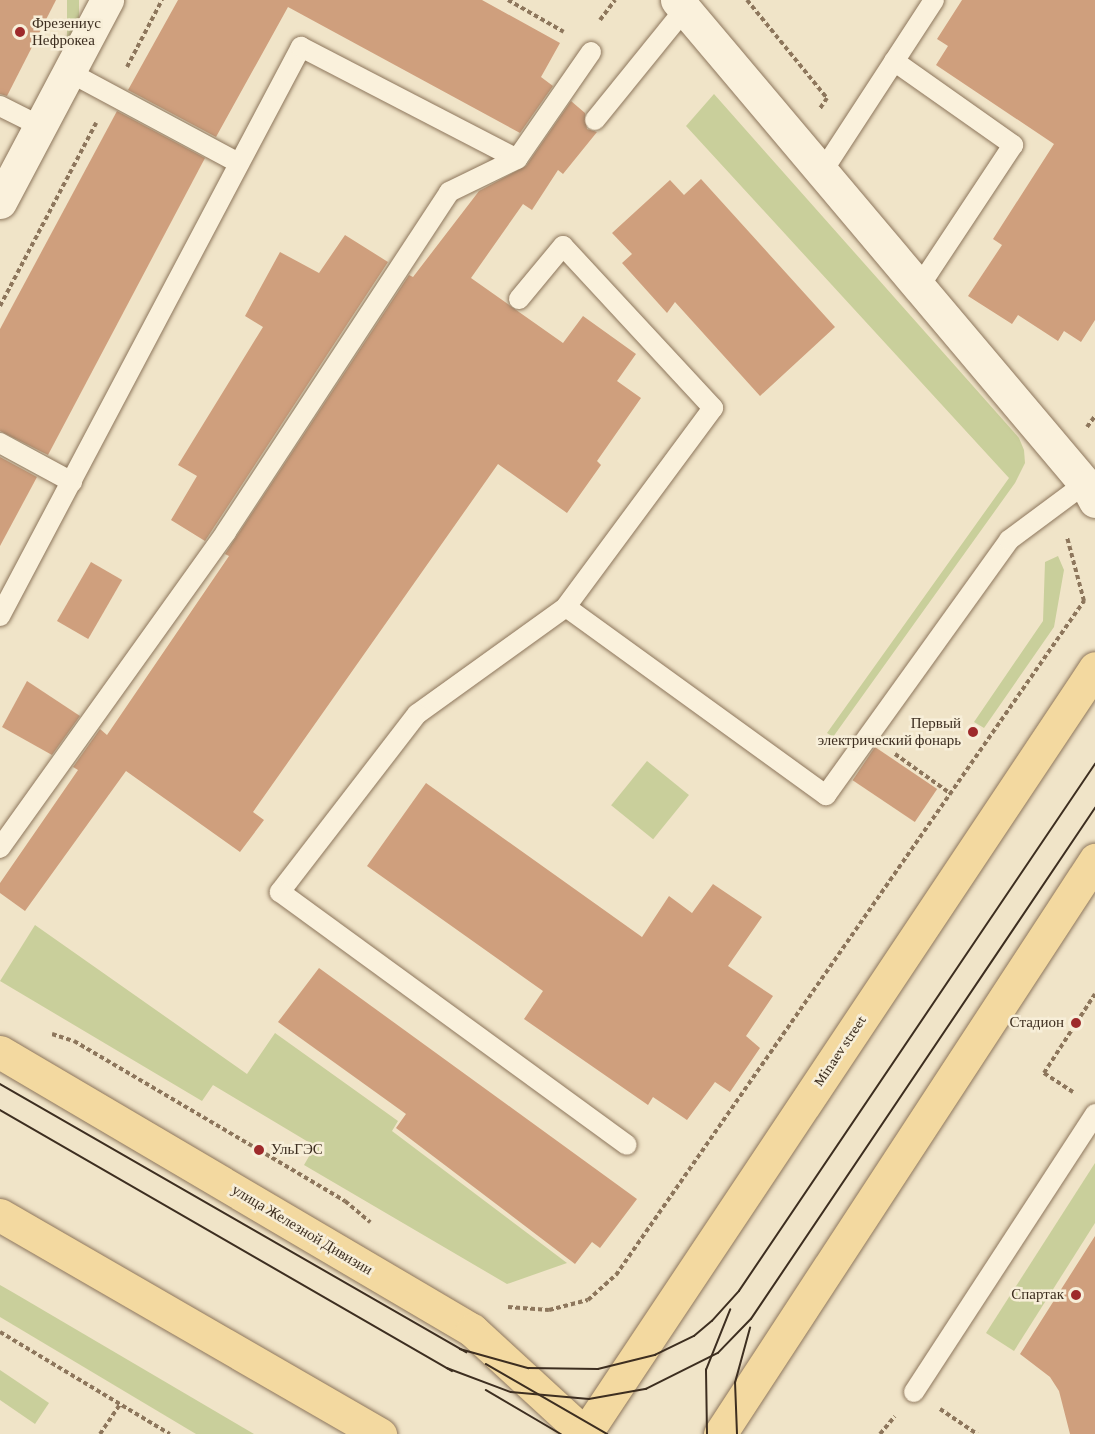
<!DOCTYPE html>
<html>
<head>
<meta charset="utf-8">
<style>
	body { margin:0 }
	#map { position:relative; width:1095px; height:1434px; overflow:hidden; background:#f0e4c8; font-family:"Crimson Pro",serif }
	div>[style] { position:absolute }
	.green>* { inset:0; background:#c9cf9b; transform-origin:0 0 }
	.building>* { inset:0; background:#cf9f7d; transform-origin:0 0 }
	.path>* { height:4px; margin-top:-2px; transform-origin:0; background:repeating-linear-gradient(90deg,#8d765c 0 4.5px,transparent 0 7.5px) }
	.roads { filter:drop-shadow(0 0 2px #8d765c) drop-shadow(0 0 2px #8d765c) }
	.service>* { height:20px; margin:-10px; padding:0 10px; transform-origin:10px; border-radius:10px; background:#faf1dc }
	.minor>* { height:33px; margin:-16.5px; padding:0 16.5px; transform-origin:16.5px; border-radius:16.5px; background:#faf1dc }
	.primary>* { height:33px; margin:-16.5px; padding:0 16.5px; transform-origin:16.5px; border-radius:16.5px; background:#f3d9a0 }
	.tram>* { height:1.5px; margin:-0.75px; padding:0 0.75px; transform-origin:0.75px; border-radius:0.75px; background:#3d2e20 }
	.dots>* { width:16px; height:16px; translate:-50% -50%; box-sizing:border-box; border:3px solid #f7eed8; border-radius:50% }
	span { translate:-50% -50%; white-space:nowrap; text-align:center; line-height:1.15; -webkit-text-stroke:5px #f7eed8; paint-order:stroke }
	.poi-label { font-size:15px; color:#3d2e20 }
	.left { translate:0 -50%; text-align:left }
	.right { translate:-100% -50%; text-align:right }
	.street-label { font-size:15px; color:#3d2e20 }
</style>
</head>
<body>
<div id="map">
	<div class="green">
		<div style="left:67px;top:0;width:12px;height:63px"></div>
		<div style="clip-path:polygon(714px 94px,1019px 438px,1024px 450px,1025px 463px,1015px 483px,833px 737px,827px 733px,1009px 478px,686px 126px)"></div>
		<div style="clip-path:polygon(1058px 556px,1064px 570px,1054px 627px,984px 728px,974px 722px,1043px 621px,1045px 562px)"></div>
		<div style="left:647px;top:761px;width:54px;height:57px;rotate:39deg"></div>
		<div style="clip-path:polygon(35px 925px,247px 1074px,275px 1033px,398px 1121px,392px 1131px,567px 1263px,507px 1284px,304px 1165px,315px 1146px,213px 1085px,202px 1101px,0 981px)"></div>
		<div style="clip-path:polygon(1095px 1163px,1095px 1223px,1014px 1351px,986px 1333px)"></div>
		<div style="clip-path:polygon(0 1285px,14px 1293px,254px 1434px,196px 1434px,0 1317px)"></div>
		<div style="clip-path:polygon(0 1370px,49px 1403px,35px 1424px,0 1400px)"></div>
	</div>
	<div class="building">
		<div style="clip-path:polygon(0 0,56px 0,7px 96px,0 94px)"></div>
		<div style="clip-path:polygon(178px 0,482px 0,560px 43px,541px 77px,553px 86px,513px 143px,520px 133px,288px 7px,216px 137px,128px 90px)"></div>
		<div style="clip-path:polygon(962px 0,1095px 0,1095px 320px,1081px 342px,1064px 331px,1058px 341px,1018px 315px,1012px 324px,968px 296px,1002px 245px,993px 239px,1054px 144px,936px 65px,948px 46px,937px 39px)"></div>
		<div style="clip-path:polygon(571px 101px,585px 113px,587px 129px,597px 132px,563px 174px,558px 170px,532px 210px,523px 204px,471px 278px,563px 343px,583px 316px,636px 354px,617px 381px,641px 398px,597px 461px,601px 465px,567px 513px,498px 464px,253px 812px,264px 820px,240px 852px,126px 771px,25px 911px,0 893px,0 883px,78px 770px,73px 767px,100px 729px,107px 735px,229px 556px,225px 554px,409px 275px,413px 277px,479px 191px,526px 166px)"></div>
		<div style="clip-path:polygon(117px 111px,205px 158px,48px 455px,0 431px,0 329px)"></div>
		<div style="clip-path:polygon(701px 179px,835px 327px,760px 396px,675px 302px,667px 313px,622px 263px,632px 254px,612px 233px,670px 180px,684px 195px)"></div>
		<div style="clip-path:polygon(345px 235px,388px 262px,205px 541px,171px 520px,197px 476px,178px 465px,263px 327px,245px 316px,280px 252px,319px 273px)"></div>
		<div style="clip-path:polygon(0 457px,37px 477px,0 546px)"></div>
		<div style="left:91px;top:562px;width:36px;height:68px;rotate:30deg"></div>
		<div style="clip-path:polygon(27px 681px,80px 716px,52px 755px,2px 727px)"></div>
		<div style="left:875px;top:747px;width:75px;height:40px;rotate:34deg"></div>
		<div style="clip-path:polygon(426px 783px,642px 937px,669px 896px,692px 913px,713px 884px,762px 917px,728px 966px,773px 996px,746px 1036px,760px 1048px,730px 1092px,715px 1082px,687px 1120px,653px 1097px,648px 1105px,524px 1019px,543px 991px,367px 866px)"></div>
		<div style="clip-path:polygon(319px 968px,637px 1199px,600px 1248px,592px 1242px,575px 1264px,396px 1128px,406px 1114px,278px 1022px)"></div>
		<div style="clip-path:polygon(1095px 1236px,1095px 1434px,1070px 1434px,1059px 1391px,1050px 1377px,1020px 1354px)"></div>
	</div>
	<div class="path">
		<div style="left:508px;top:0;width:64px;rotate:29.7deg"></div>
		<div style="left:747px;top:0;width:127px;rotate:50.8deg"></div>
		<div style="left:827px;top:98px;width:14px;rotate:124deg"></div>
		<div style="left:600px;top:20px;width:25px;rotate:-53deg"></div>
		<div style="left:127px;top:67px;width:76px;rotate:-62.4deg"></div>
		<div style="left:0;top:306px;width:207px;rotate:-62.3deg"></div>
		<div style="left:1087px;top:427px;width:14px;rotate:-54deg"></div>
		<div style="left:895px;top:754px;width:69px;rotate:35.5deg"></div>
		<div style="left:52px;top:1034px;width:23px;rotate:18deg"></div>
		<div style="left:74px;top:1041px;width:215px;rotate:30.5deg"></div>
		<div style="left:259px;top:1150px;width:100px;rotate:30.7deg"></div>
		<div style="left:345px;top:1201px;width:33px;rotate:40deg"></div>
		<div style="left:1073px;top:1092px;width:35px;rotate:-147deg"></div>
		<div style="left:1044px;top:1073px;width:94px;rotate:-57.2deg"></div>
		<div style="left:508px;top:1307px;width:41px;rotate:4.2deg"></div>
		<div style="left:549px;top:1310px;width:40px;rotate:-14.4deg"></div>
		<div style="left:588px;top:1300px;width:38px;rotate:-42deg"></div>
		<div style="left:616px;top:1275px;width:821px;rotate:-55.23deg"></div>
		<div style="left:1084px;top:601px;width:66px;rotate:-104.9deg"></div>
		<div style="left:0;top:1332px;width:198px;rotate:31deg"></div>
		<div style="left:940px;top:1409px;width:45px;rotate:34deg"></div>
		<div style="left:100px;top:1434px;width:36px;rotate:-56deg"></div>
		<div style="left:880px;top:1434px;width:23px;rotate:-50deg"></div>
	</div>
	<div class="roads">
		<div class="service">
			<div style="left:894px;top:61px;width:146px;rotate:35.2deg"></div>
			<div style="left:1013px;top:145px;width:170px;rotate:123.5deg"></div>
			<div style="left:69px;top:72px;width:193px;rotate:28.2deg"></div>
			<div style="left:0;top:106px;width:45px;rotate:26.6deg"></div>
			<div style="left:595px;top:120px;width:143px;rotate:-51deg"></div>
			<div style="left:822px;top:172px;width:205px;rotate:-56.9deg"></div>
			<div style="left:519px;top:299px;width:69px;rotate:-50.3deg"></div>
			<div style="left:563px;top:246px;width:221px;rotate:47.2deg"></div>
			<div style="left:713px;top:408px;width:247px;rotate:126.5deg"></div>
			<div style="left:566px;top:607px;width:321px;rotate:35.9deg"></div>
			<div style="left:826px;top:795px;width:314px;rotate:-54.3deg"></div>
			<div style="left:1009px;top:540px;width:102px;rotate:-36.6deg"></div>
			<div style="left:0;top:443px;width:82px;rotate:28.4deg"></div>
			<div style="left:566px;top:607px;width:183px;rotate:144.3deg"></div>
			<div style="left:417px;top:714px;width:225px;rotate:127.6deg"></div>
			<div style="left:280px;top:892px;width:429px;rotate:36.1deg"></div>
			<div style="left:0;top:616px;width:644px;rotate:-62.12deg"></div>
			<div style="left:301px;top:47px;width:243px;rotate:27.4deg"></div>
			<div style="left:0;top:848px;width:388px;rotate:-54.4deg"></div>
			<div style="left:226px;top:532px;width:407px;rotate:-56.7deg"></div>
			<div style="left:449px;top:192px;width:76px;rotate:-25.9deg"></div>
			<div style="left:517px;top:159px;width:130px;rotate:-55.3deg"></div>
			<div style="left:914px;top:1392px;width:332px;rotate:-56.9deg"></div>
		</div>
		<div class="minor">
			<div style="left:677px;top:0;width:636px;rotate:49.85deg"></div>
			<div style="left:1087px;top:486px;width:17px;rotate:62deg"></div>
			<div style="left:0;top:202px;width:229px;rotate:-62.1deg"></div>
		</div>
		<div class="primary">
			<div style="left:0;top:1052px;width:548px;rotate:30.5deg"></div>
			<div style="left:472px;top:1330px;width:154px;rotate:42.6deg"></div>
			<div style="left:0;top:1215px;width:439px;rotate:30deg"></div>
			<div style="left:585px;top:1434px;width:920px;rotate:-56.34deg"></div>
			<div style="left:720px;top:1434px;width:686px;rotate:-56.84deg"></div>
		</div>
	</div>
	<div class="tram">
		<div style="left:0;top:1084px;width:538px;rotate:29.9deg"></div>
		<div style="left:0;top:1110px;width:522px;rotate:30deg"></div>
		<div style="left:460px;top:1349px;width:71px;rotate:15.6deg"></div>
		<div style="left:528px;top:1368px;width:70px;rotate:0.8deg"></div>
		<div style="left:598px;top:1369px;width:59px;rotate:-13.8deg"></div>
		<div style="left:655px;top:1355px;width:43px;rotate:-26deg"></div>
		<div style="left:694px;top:1336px;width:23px;rotate:-40deg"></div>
		<div style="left:712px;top:1321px;width:40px;rotate:-48deg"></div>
		<div style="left:739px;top:1291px;width:636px;rotate:-55.96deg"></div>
		<div style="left:486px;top:1364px;width:140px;rotate:30deg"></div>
		<div style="left:447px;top:1368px;width:68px;rotate:20.6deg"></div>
		<div style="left:511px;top:1392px;width:78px;rotate:5.1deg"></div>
		<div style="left:589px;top:1399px;width:58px;rotate:-10deg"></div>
		<div style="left:646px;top:1389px;width:80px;rotate:-26.6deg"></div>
		<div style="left:718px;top:1353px;width:47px;rotate:-45.9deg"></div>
		<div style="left:751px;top:1319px;width:616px;rotate:-56.05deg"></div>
		<div style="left:486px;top:1390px;width:87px;rotate:30.4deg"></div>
		<div style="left:707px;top:1434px;width:64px;rotate:-90.9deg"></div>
		<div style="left:706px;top:1370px;width:65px;rotate:-68.2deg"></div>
		<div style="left:737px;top:1434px;width:51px;rotate:-92.2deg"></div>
		<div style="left:735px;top:1383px;width:57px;rotate:-74.7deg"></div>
	</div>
	<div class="dots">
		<div style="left:20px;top:32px;background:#9e2a2b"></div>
		<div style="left:973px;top:732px;background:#9e2a2b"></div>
		<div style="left:1076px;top:1023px;background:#9e2a2b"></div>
		<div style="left:259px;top:1150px;background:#9e2a2b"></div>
		<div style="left:1076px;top:1295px;background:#9e2a2b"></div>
	</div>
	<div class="poi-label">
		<span class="left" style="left:32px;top:32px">Фрезениус<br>Нефрокеа</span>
		<span class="right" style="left:961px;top:732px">Первый<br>электрический фонарь</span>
		<span class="right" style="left:1064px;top:1023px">Стадион</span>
		<span class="left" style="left:271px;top:1150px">УльГЭС</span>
		<span class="right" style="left:1064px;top:1295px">Спартак</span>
	</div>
	<div class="street-label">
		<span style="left:840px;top:1051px;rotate:-56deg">Minaev street</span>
		<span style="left:302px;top:1230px;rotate:31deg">улица Железной Дивизии</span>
	</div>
</div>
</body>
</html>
